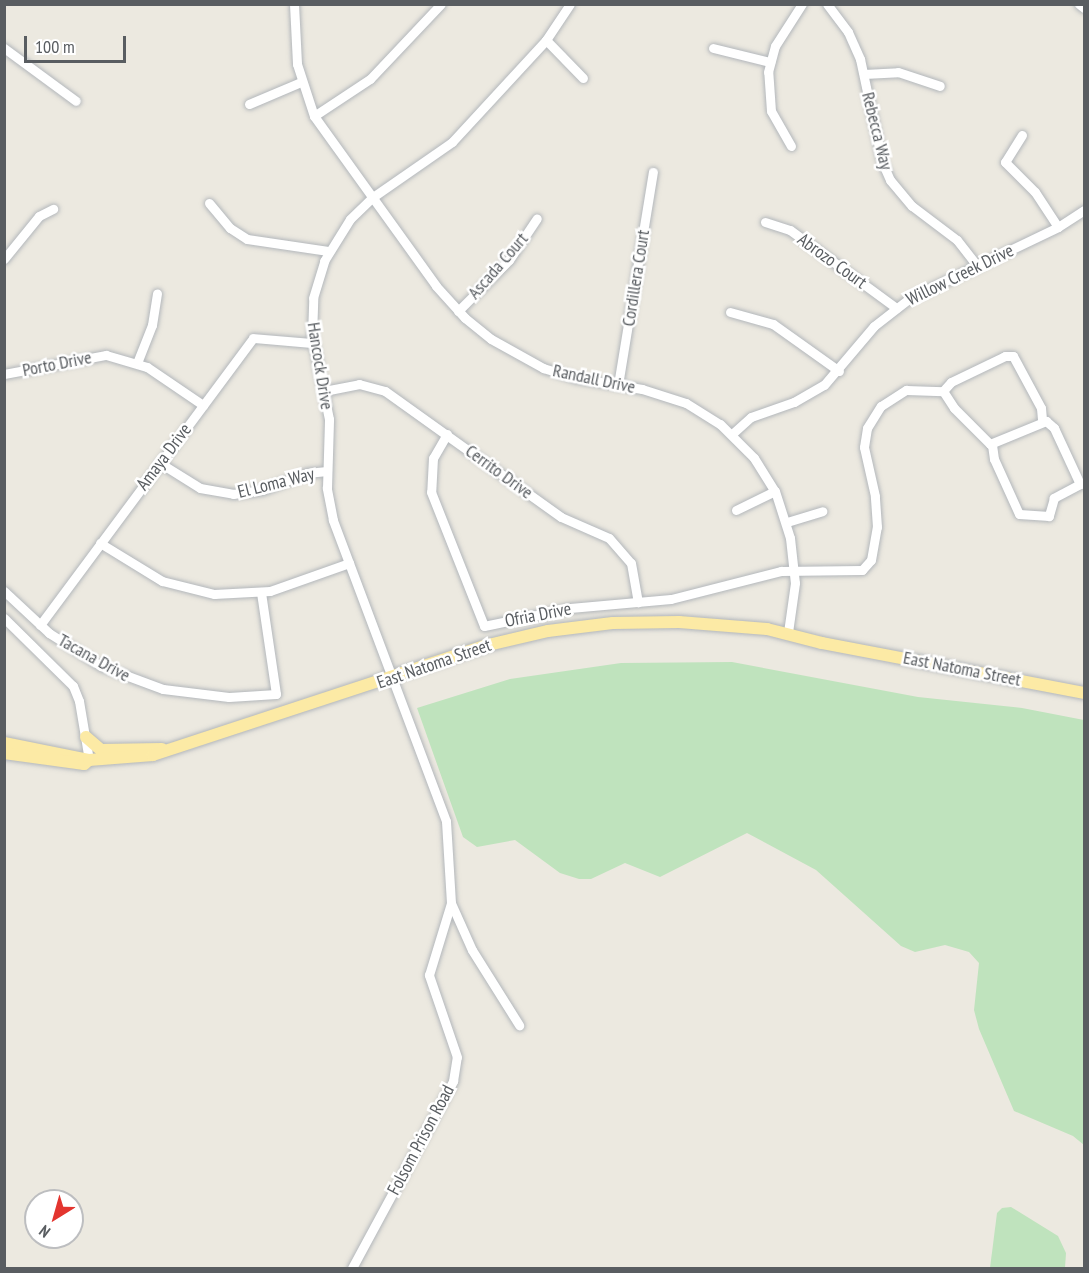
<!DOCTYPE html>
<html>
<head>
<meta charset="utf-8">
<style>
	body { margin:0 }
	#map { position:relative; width:1089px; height:1273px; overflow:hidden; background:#ece9e0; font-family:"PT Sans Narrow",sans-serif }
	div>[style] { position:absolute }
	.green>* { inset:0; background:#bfe3bd }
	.roads { filter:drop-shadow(0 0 2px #b3b7bb) drop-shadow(0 0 2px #b3b7bb) }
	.minor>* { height:9px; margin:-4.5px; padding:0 4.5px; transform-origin:4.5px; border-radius:4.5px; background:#fff }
	.major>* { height:12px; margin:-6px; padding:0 6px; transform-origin:6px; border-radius:6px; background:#fceaa5 }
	span { translate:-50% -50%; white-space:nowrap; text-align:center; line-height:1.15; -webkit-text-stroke:5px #fff; paint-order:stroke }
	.street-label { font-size:18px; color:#595d61 }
	.frame { position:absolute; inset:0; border:6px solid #595d61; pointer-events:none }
	.north { position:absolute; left:24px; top:1189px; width:60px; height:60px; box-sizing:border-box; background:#fff; border:2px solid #bdbec0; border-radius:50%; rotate:217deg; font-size:16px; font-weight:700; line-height:24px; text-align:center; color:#595d61 }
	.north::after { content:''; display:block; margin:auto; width:21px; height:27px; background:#e3352f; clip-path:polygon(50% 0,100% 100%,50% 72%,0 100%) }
	.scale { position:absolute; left:24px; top:36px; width:102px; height:27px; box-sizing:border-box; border:3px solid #595d61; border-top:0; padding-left:8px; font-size:18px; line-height:21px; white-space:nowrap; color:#595d61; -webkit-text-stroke:4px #fff; paint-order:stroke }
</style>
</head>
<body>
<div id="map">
	<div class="green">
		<div style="clip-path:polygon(732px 662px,918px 697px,1022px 708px,1084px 720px,1084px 1145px,1073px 1136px,1014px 1111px,979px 1029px,974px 1010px,979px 963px,969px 952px,945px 945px,915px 952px,901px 946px,816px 870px,747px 833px,660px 877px,625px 863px,591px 879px,579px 879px,560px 873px,515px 840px,477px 847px,463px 837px,417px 708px,510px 679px,621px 663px)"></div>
		<div style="clip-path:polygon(1011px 1207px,1058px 1236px,1066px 1253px,1065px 1268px,990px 1268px,997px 1213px,1002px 1208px)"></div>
	</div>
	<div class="roads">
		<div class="minor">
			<div style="left:294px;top:4px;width:60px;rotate:87.1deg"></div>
			<div style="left:297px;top:64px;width:55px;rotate:71.9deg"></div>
			<div style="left:314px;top:116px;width:209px;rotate:54.3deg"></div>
			<div style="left:436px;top:286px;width:43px;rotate:47.8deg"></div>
			<div style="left:465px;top:318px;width:33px;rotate:39deg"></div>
			<div style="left:491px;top:339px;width:60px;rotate:29.1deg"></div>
			<div style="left:543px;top:368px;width:34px;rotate:17deg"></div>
			<div style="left:576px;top:378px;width:67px;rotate:9.5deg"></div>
			<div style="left:642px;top:389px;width:46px;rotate:17.7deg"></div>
			<div style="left:686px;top:403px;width:40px;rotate:32deg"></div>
			<div style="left:720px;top:424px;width:48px;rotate:45deg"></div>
			<div style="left:754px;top:458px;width:39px;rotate:58deg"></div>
			<div style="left:775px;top:491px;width:49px;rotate:72.3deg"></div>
			<div style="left:790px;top:538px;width:45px;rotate:83.7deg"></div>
			<div style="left:795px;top:583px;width:49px;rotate:98.1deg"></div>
			<div style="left:827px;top:4px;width:35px;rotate:53deg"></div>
			<div style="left:848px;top:32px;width:30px;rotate:66deg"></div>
			<div style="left:860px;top:59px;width:105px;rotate:77.9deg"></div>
			<div style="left:882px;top:162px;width:20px;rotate:66deg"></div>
			<div style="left:890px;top:180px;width:34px;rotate:50deg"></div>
			<div style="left:912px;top:206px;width:56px;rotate:37.1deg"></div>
			<div style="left:957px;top:240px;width:33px;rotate:52deg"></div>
			<div style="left:1079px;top:4px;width:6px;rotate:39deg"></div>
			<div style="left:546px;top:40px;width:53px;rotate:45.8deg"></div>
			<div style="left:4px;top:48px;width:89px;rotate:36.4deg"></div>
			<div style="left:713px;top:48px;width:59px;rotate:13.8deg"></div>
			<div style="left:864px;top:74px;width:34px;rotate:-3deg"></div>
			<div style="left:898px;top:72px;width:44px;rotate:18.4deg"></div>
			<div style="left:249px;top:104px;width:56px;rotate:-22.9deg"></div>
			<div style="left:314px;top:116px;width:67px;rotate:-33.5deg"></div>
			<div style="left:370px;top:79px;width:103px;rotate:-46.6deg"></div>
			<div style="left:1022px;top:135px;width:32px;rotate:122deg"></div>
			<div style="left:1005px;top:162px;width:42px;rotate:45deg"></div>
			<div style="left:1035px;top:192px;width:42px;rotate:56.7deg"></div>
			<div style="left:791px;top:146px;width:40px;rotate:-119.7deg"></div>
			<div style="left:771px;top:111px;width:39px;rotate:-94deg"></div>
			<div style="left:768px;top:72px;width:27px;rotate:-75deg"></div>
			<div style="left:775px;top:46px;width:50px;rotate:-57.3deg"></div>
			<div style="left:209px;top:203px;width:33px;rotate:50deg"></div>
			<div style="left:230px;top:228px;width:20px;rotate:33deg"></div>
			<div style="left:247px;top:239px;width:82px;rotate:8.4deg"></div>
			<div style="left:765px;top:222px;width:26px;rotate:18deg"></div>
			<div style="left:790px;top:230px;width:132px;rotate:36.3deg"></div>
			<div style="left:4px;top:259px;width:55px;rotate:-50.9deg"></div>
			<div style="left:39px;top:216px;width:16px;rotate:-27deg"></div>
			<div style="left:458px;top:311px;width:72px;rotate:-45deg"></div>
			<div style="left:509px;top:260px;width:50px;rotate:-56.3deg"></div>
			<div style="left:730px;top:312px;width:45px;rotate:15.6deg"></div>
			<div style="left:773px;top:324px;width:81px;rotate:35.5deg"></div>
			<div style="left:137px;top:363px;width:41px;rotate:-68.5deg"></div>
			<div style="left:152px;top:325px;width:32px;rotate:-81deg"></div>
			<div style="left:4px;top:374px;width:104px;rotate:-10.6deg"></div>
			<div style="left:106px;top:355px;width:43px;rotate:16.3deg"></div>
			<div style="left:147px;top:367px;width:68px;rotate:34.2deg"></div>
			<div style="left:618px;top:385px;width:216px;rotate:-80.7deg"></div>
			<div style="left:324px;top:391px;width:36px;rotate:-11deg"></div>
			<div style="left:359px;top:384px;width:27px;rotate:15deg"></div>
			<div style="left:385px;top:391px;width:216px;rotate:35.6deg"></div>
			<div style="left:561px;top:517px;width:52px;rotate:23.6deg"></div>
			<div style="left:609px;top:538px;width:33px;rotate:49deg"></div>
			<div style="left:631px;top:563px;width:40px;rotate:80deg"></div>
			<div style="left:943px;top:391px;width:12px;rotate:-48deg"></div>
			<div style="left:951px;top:382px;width:60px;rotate:-25.7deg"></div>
			<div style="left:1005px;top:356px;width:8px"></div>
			<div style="left:1013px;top:356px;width:59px;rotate:61.7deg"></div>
			<div style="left:1041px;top:408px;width:12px;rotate:85deg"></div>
			<div style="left:447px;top:434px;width:28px;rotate:120deg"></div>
			<div style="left:433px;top:458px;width:34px;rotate:93deg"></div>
			<div style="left:431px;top:492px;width:144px;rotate:68.4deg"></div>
			<div style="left:484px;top:626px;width:88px;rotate:-11.8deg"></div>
			<div style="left:570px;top:608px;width:101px;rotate:-5.1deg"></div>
			<div style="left:671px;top:599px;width:114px;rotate:-14.3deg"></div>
			<div style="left:781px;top:571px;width:81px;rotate:-0.7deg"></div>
			<div style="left:862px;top:570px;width:13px;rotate:-48deg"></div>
			<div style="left:871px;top:560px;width:34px;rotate:-80deg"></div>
			<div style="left:877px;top:527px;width:31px;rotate:-94deg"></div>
			<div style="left:875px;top:496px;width:50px;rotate:-102.7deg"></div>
			<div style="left:864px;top:447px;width:19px;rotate:-81deg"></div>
			<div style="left:867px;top:428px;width:26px;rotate:-58deg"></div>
			<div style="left:881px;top:406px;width:30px;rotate:-33deg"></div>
			<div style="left:906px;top:390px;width:37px;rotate:2deg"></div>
			<div style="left:943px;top:391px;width:20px;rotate:57deg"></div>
			<div style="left:954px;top:408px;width:51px;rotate:45deg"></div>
			<div style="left:990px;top:444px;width:61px;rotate:-22.3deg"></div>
			<div style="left:1046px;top:421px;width:11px;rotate:41deg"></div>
			<div style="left:1054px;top:428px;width:62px;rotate:65.1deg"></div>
			<div style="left:1080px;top:484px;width:30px;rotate:152deg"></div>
			<div style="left:1054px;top:498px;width:19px;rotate:106deg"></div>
			<div style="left:1049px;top:516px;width:30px;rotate:-176deg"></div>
			<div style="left:1019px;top:514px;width:60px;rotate:-114.4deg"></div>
			<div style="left:994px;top:459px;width:14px;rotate:-98deg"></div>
			<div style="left:732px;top:434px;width:25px;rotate:-42deg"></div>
			<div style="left:751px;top:417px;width:46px;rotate:-19.2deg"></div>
			<div style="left:794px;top:402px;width:34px;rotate:-30deg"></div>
			<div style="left:824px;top:385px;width:77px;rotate:-49.7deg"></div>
			<div style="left:874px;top:326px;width:46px;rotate:-37.9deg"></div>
			<div style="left:910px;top:298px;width:164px;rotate:-25.6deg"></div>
			<div style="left:1058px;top:227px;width:31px;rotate:-33deg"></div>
			<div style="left:160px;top:463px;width:47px;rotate:32deg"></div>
			<div style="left:200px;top:488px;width:34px;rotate:10deg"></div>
			<div style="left:233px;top:494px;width:29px;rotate:-8deg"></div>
			<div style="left:262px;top:490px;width:48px;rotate:-20.7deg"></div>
			<div style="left:307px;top:473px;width:20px;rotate:-6deg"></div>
			<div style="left:736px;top:510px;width:43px;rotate:-26deg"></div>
			<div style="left:787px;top:522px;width:37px;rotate:-17deg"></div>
			<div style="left:100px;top:543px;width:73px;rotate:31.5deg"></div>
			<div style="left:162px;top:581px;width:54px;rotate:14deg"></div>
			<div style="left:214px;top:594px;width:56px;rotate:-3.1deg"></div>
			<div style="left:270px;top:591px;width:84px;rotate:-19.5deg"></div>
			<div style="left:4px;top:591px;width:62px;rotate:43deg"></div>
			<div style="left:49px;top:633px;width:62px;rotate:32.4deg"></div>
			<div style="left:101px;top:666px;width:66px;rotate:20.4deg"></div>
			<div style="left:163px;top:689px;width:66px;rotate:6.9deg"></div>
			<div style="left:229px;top:697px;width:47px;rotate:-3.7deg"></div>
			<div style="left:276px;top:694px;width:103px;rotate:-98.4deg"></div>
			<div style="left:4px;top:618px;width:97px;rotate:44.6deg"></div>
			<div style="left:73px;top:686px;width:16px;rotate:68deg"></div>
			<div style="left:79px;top:701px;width:60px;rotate:80.4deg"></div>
			<div style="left:40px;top:625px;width:357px;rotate:-53.4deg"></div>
			<div style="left:253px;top:338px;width:60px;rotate:4.8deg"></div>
			<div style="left:451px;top:903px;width:51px;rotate:65.9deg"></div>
			<div style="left:472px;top:950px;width:89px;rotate:57.9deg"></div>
			<div style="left:352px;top:1268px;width:213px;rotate:-61.6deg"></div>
			<div style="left:453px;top:1081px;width:24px;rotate:-81deg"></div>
			<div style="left:457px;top:1057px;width:87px;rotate:-108.9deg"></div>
			<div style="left:429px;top:975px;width:75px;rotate:-73deg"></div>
			<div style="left:451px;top:903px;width:82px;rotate:-93.5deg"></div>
			<div style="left:446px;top:821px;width:322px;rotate:-110.6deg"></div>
			<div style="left:333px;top:520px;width:33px;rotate:-101deg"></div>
			<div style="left:327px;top:488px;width:69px;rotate:-88.3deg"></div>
			<div style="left:329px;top:419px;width:85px;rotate:-101.6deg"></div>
			<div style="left:312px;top:336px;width:38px;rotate:-88deg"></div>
			<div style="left:313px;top:298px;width:39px;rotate:-73deg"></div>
			<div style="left:324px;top:261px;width:49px;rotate:-58.2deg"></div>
			<div style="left:350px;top:219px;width:32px;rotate:-44deg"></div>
			<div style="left:373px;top:197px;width:96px;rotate:-34.8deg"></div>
			<div style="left:452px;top:142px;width:139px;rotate:-47.3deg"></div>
			<div style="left:546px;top:40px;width:43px;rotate:-56.3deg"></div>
		</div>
		<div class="major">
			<div style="left:86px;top:737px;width:20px;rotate:41deg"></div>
			<div style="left:101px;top:750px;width:61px;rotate:-0.9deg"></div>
			<div style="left:4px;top:743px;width:86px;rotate:11.4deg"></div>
			<div style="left:4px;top:753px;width:81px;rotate:7.8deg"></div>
			<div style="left:84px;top:764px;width:6px;rotate:-39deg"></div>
			<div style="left:89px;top:760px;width:64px;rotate:-4.5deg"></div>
			<div style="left:153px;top:755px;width:348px;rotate:-18.2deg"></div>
			<div style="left:484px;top:646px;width:66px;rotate:-13.2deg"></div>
			<div style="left:548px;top:631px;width:65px;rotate:-7deg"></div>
			<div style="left:613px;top:623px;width:66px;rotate:-0.9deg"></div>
			<div style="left:679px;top:622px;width:88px;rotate:4.5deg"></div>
			<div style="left:767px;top:629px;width:57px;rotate:14.3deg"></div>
			<div style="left:822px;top:643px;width:267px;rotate:10.8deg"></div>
		</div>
	</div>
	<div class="street-label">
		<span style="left:877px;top:131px;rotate:76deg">Rebecca Way</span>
		<span style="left:832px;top:261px;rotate:36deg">Abrozo Court</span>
		<span style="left:498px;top:266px;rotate:-49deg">Ascada Court</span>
		<span style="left:960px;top:275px;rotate:-26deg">Willow Creek Drive</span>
		<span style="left:636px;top:278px;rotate:-81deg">Cordillera Court</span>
		<span style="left:57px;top:364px;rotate:-11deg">Porto Drive</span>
		<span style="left:320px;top:366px;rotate:81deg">Hancock Drive</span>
		<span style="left:594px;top:379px;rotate:12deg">Randall Drive</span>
		<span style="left:164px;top:457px;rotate:-53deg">Amaya Drive</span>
		<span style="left:499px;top:472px;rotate:36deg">Cerrito Drive</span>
		<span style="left:276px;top:483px;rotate:-14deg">El Loma Way</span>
		<span style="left:538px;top:615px;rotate:-11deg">Ofria Drive</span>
		<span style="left:94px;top:658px;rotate:29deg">Tacana Drive</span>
		<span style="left:434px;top:664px;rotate:-19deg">East Natoma Street</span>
		<span style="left:962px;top:669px;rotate:11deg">East Natoma Street</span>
		<span style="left:421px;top:1140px;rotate:-62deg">Folsom Prison Road</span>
	</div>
	<div class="frame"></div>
	<div class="north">N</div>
	<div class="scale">100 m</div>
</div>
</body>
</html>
